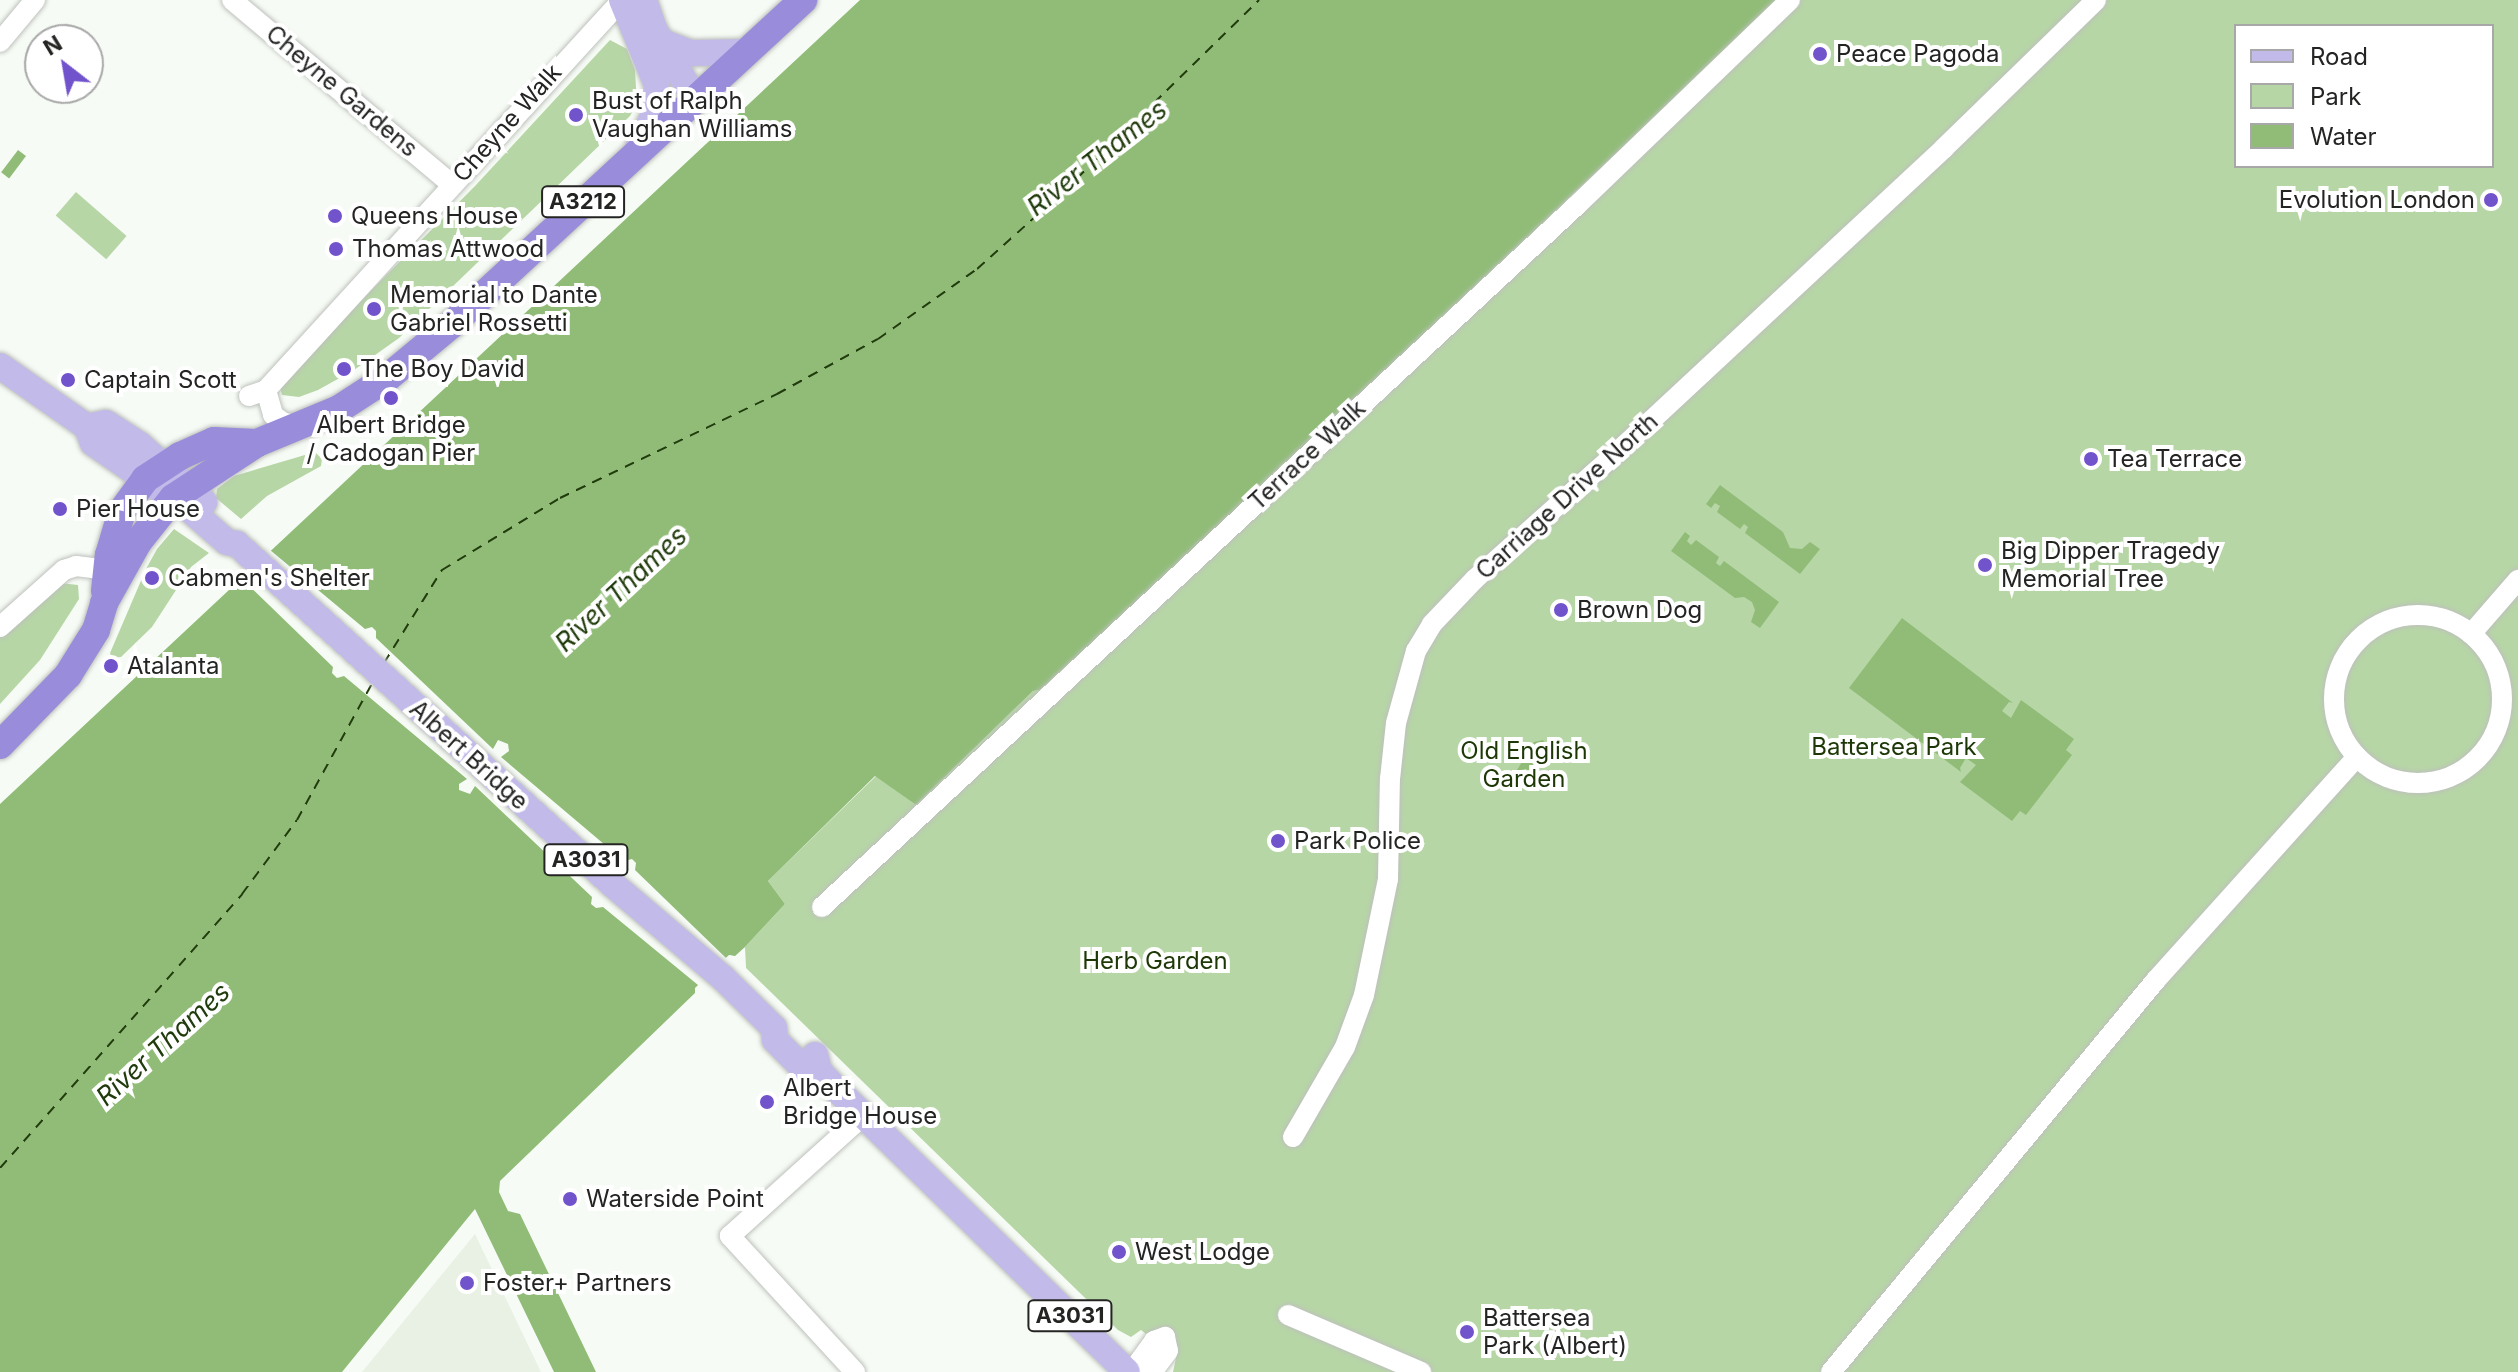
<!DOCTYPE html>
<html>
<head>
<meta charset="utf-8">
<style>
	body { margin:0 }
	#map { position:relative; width:2518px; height:1372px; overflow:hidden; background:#f7fbf5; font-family:Inter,sans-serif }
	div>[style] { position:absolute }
	.built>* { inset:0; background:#e9f1e5 }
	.green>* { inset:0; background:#b7d6a6; transform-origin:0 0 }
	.water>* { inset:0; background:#91bc78; transform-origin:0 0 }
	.pier>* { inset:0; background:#f7fbf5 }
	.ferry>* { height:2px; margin-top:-1px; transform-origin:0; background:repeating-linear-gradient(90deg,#213c0c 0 10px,transparent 0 18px) }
	.roads { filter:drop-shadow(0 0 2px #bdc1bc) drop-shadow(0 0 2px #bdc1bc) }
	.minor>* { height:20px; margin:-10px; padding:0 10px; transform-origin:10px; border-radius:10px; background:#fff }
	.minor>.ring { margin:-10px; padding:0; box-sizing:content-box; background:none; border:20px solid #fff; border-radius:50% }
	.major>* { height:26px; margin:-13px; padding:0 13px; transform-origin:13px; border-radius:13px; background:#c2bae9 }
	.highway>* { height:28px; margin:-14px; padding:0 14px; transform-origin:14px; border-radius:14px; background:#998cdb }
	.dots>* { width:22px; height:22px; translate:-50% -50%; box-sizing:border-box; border:4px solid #fff; border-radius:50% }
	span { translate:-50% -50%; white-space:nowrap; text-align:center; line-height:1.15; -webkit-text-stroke:8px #fff; paint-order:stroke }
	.shield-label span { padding:2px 6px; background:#fff; border:2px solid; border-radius:6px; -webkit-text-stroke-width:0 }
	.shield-label { font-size:22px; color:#242523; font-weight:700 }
	.poi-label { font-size:24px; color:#242523 }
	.left { translate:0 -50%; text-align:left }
	.right { translate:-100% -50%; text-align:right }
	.street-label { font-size:24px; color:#242523 }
	.park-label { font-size:24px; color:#1d3806 }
	.water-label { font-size:26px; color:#213c0c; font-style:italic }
	.legend { position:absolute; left:2234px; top:24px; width:260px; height:144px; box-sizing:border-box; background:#fff; border:2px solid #a7a8a7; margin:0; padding:10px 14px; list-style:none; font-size:24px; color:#242523 }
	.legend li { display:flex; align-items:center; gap:16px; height:40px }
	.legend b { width:40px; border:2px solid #a7a8a7 }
	.north { position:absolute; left:24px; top:24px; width:80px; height:80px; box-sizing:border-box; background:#fff; border:2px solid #a7a8a7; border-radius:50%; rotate:329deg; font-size:22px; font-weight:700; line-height:32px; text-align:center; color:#242523 }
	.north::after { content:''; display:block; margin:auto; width:28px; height:36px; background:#7153cc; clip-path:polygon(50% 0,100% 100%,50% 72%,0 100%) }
</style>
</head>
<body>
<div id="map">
	<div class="built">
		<div style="clip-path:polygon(475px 1234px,541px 1372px,362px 1372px)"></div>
	</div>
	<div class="green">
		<div style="clip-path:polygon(evenodd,1780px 0,2518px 0,2518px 1372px,1173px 1372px,1176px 1358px,1141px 1330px,1131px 1337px,1118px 1330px,746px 968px,745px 947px,785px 904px,768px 881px,876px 776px,916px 805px,1033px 691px,1041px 690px,1202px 542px,1780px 0,2236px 26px,2492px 26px,2492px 166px,2236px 166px,2236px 26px)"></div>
		<div style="clip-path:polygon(610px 40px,627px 49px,635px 70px,637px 104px,630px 116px,399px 338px,354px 370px,318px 390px,299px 397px,282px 395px,279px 383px,475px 186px)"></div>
		<div style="left:76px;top:192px;width:67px;height:31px;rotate:41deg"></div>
		<div style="clip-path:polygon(315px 452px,322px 459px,321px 466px,267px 496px,241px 519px,216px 498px,217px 489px,234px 476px)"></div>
		<div style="clip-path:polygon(174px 529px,209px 553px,191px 567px,152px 627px,121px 657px,112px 658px,110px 653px,146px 569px,157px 549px)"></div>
		<div style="clip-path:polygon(60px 583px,78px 585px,79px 599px,40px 660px,0 704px,0 637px)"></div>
	</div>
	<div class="water">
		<div style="clip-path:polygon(860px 0,1780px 0,1202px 542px,1040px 690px,1033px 691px,916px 805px,875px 776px,768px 881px,785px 904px,745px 947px,735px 956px,729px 955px,695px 988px,695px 993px,500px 1181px,499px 1192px,508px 1211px,520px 1214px,596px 1372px,554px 1372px,475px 1209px,342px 1372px,0 1372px,0 804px)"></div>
		<div style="left:18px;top:150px;width:10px;height:28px;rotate:37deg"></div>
		<div style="clip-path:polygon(1720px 485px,1783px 532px,1790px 548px,1802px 549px,1810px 542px,1820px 549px,1800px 574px,1745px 533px,1748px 527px,1744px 524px,1740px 529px,1717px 512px,1720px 506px,1715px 503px,1711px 508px,1706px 504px)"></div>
		<div style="clip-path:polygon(1685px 532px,1690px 536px,1687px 541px,1691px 545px,1696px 540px,1719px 557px,1716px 563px,1720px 566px,1724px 561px,1779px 602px,1760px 628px,1751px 622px,1755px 610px,1752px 602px,1744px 597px,1735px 598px,1671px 551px)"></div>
		<div style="clip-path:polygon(1902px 618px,2013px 703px,2009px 702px,2002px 711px,2011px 718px,2021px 700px,2074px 739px,2066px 750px,2072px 755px,2026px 815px,2020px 811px,2012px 821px,1960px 782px,1976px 765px,1966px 758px,1960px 768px,1961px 772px,1849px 688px)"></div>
		<div style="clip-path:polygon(1543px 740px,1550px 751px,1530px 785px,1519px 785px,1514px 775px,1534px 742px)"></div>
	</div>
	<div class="pier">
		<div style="clip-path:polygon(272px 543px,270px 550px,365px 629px,372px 627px,376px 631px,376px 638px,493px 749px,498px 740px,508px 744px,509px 751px,501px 757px,624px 861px,632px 859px,636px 863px,635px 870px,726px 958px,730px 955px,737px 959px,731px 959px,699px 990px,698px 995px,698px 985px,603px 907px,596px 908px,591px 904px,592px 897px,475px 786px,470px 794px,459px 790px,459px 784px,467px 779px,344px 676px,337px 678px,332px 673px,333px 667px,241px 578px,233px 580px)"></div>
	</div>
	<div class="ferry">
		<div style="left:384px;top:663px;width:110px;rotate:-58.1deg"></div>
		<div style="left:442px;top:570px;width:138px;rotate:-31.4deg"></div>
		<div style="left:560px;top:498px;width:241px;rotate:-25.6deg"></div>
		<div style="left:777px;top:394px;width:115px;rotate:-28.6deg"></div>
		<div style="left:878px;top:339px;width:121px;rotate:-35.3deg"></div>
		<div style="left:977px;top:269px;width:117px;rotate:-41.9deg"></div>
		<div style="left:1064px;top:191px;width:273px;rotate:-44.4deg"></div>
		<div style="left:0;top:1168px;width:366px;rotate:-48.5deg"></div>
		<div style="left:242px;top:894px;width:92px;rotate:-53.4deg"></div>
		<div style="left:297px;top:820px;width:158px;rotate:-61.2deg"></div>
	</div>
	<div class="roads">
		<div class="minor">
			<div style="left:232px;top:0;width:286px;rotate:40deg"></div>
			<div style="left:0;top:42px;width:55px;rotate:-50.2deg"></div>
			<div style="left:266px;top:390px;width:26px;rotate:74deg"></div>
			<div style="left:273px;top:415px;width:14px;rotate:36deg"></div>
			<div style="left:284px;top:423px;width:19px;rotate:9deg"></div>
			<div style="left:249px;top:396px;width:18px;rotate:-19deg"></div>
			<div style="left:266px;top:390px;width:528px;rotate:-47.61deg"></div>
			<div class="ring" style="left:2334px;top:615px;width:148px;height:148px"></div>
			<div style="left:0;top:627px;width:86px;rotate:-41.7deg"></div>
			<div style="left:64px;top:570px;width:13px;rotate:-18deg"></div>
			<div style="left:76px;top:566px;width:31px;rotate:7deg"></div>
			<div style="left:2471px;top:634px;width:72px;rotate:-49deg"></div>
			<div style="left:822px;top:907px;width:1030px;rotate:-42.91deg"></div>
			<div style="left:1576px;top:206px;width:297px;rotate:-43.9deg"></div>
			<div style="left:1293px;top:1137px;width:104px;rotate:-60deg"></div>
			<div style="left:1345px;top:1047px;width:55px;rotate:-69.9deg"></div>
			<div style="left:1364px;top:995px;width:118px;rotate:-78.3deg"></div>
			<div style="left:1388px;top:879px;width:100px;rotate:-88.9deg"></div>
			<div style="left:1390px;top:779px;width:56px;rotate:-83.9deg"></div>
			<div style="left:1396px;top:723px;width:75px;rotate:-74.5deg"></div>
			<div style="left:1416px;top:651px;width:31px;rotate:-59deg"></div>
			<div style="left:1432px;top:624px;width:62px;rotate:-46.3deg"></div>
			<div style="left:1475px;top:579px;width:186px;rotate:-41.7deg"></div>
			<div style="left:1614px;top:455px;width:451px;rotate:-42.9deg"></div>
			<div style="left:1944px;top:148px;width:212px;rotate:-44.2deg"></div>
			<div style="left:1288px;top:1315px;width:145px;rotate:23.2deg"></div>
			<div style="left:855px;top:1372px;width:185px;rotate:-132.6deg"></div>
			<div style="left:730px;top:1236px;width:179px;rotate:-42.1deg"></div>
			<div style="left:1138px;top:1372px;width:10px;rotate:-84deg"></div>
			<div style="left:1139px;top:1362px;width:26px;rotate:-54deg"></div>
			<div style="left:1154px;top:1341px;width:12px;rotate:-20deg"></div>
			<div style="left:1165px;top:1337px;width:14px;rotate:78deg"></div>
			<div style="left:1168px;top:1351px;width:26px;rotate:127deg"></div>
			<div style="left:1831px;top:1372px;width:509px;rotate:-50.34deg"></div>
			<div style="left:2156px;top:980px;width:300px;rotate:-48deg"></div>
		</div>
		<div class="major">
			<div style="left:622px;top:0;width:92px;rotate:67.6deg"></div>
			<div style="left:657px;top:85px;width:25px;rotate:92deg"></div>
			<div style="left:656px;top:110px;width:44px;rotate:115.4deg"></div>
			<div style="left:644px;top:0;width:31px;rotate:71deg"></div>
			<div style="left:654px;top:29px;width:81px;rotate:59.6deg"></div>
			<div style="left:662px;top:42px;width:31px;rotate:21deg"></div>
			<div style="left:691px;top:53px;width:55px;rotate:-1deg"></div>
			<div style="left:0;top:366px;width:106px;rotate:35deg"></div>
			<div style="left:87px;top:427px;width:17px;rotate:69deg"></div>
			<div style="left:93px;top:443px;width:118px;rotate:34.6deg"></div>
			<div style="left:190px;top:510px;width:49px;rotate:40.9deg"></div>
			<div style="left:227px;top:542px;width:10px;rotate:11deg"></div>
			<div style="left:237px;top:544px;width:505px;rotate:42.19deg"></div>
			<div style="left:611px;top:883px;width:147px;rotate:40.3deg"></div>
			<div style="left:723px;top:978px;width:71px;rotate:44.4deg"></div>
			<div style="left:774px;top:1028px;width:12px;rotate:85deg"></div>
			<div style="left:775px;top:1040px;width:40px;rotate:45deg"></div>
			<div style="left:803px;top:1068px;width:16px;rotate:11deg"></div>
			<div style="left:87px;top:427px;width:19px;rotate:-12deg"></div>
			<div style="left:106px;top:423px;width:40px;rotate:32.9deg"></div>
			<div style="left:140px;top:445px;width:86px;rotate:41.7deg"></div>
			<div style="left:815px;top:1055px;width:16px;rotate:76deg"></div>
			<div style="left:819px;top:1071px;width:16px;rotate:47deg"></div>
			<div style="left:830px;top:1083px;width:414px;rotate:44.2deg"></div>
		</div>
		<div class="highway">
			<div style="left:105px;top:591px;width:36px;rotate:-84deg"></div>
			<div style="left:109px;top:555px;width:46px;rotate:-73.5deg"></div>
			<div style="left:122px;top:511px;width:39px;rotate:-54deg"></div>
			<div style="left:145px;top:479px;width:42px;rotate:-33.3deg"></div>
			<div style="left:180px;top:456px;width:37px;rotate:-24deg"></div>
			<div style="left:214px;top:441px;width:43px;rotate:2.7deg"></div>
			<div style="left:0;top:745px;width:98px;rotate:-45.8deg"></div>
			<div style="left:68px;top:675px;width:53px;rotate:-58.1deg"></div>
			<div style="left:96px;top:630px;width:28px;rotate:-73deg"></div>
			<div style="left:104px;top:603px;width:70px;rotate:-60.9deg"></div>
			<div style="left:138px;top:542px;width:56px;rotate:-51.5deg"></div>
			<div style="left:173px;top:498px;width:100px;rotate:-33.2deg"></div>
			<div style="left:257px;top:443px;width:89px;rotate:-22.5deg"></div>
			<div style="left:339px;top:409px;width:57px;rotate:-32.9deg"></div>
			<div style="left:387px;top:378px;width:85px;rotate:-39.7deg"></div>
			<div style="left:452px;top:324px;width:478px;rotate:-42.7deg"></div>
		</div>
	</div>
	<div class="dots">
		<div style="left:1820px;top:54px;background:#7153cc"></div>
		<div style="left:576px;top:115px;background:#7153cc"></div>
		<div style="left:2491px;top:200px;background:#7153cc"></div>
		<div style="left:335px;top:216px;background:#7153cc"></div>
		<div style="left:336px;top:249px;background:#7153cc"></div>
		<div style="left:374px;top:309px;background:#7153cc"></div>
		<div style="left:344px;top:369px;background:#7153cc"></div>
		<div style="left:68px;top:380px;background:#7153cc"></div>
		<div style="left:391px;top:398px;background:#7153cc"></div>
		<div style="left:2091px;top:459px;background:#7153cc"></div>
		<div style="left:60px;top:509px;background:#7153cc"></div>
		<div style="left:1985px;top:565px;background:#7153cc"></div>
		<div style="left:152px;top:578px;background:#7153cc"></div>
		<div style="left:1561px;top:610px;background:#7153cc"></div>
		<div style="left:111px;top:666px;background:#7153cc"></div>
		<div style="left:1278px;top:841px;background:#7153cc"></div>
		<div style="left:767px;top:1102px;background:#7153cc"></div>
		<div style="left:570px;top:1199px;background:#7153cc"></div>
		<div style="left:1119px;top:1252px;background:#7153cc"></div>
		<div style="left:467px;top:1283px;background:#7153cc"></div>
		<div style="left:1467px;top:1332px;background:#7153cc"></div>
	</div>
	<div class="shield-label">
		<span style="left:583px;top:202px">A3212</span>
		<span style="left:586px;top:860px">A3031</span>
		<span style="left:1070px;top:1316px">A3031</span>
	</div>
	<div class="poi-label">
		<span class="left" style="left:1836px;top:54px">Peace Pagoda</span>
		<span class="left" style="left:592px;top:115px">Bust of Ralph<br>Vaughan Williams</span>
		<span class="right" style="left:2475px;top:200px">Evolution London</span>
		<span class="left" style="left:351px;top:216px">Queens House</span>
		<span class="left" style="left:352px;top:249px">Thomas Attwood</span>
		<span class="left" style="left:390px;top:309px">Memorial to Dante<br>Gabriel Rossetti</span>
		<span class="left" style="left:360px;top:369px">The Boy David</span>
		<span class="left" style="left:84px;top:380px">Captain Scott</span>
		<span style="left:391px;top:439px">Albert Bridge<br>/ Cadogan Pier</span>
		<span class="left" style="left:2107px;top:459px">Tea Terrace</span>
		<span class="left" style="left:76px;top:509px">Pier House</span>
		<span class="left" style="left:2001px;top:565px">Big Dipper Tragedy<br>Memorial Tree</span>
		<span class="left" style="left:168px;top:578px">Cabmen's Shelter</span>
		<span class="left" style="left:1577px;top:610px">Brown Dog</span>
		<span class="left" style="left:127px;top:666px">Atalanta</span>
		<span class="left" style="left:1294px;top:841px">Park Police</span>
		<span class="left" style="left:783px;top:1102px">Albert<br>Bridge House</span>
		<span class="left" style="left:586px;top:1199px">Waterside Point</span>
		<span class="left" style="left:1135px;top:1252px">West Lodge</span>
		<span class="left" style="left:483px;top:1283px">Foster+ Partners</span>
		<span class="left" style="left:1483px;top:1332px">Battersea<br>Park (Albert)</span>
	</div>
	<div class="street-label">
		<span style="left:342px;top:91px;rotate:40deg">Cheyne Gardens</span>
		<span style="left:507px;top:123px;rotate:-48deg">Cheyne Walk</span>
		<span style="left:1307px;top:455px;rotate:-43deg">Terrace Walk</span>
		<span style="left:1567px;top:496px;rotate:-42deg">Carriage Drive North</span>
		<span style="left:469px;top:755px;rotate:42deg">Albert Bridge</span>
	</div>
	<div class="park-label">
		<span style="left:1894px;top:747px">Battersea Park</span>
		<span style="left:1524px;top:765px">Old English<br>Garden</span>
		<span style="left:1155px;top:961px">Herb Garden</span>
	</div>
	<div class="water-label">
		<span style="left:1097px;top:158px;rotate:-38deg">River Thames</span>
		<span style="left:621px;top:589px;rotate:-43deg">River Thames</span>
		<span style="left:163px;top:1044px;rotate:-42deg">River Thames</span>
	</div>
	<ul class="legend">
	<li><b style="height:10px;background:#c2bae9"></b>Road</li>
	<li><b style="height:22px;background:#b7d6a6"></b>Park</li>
	<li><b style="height:22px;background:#91bc78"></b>Water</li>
	</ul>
	<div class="north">N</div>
</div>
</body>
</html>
